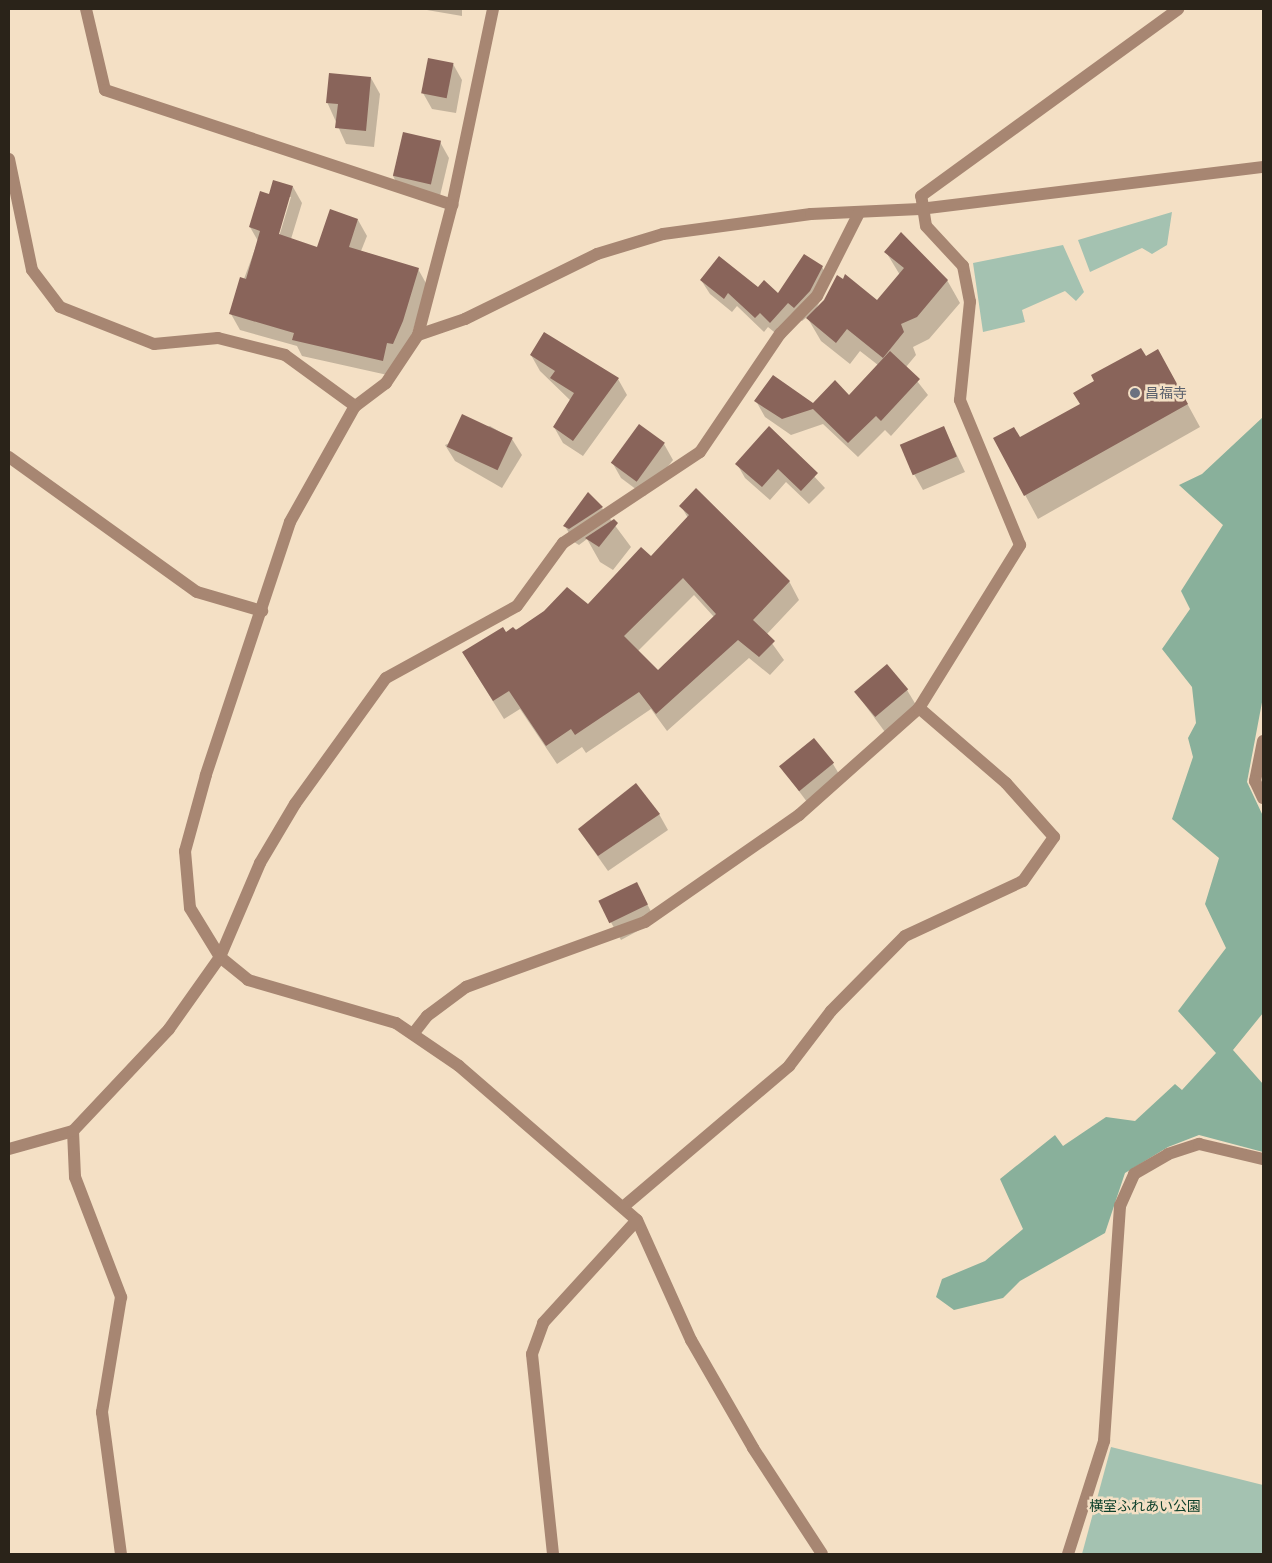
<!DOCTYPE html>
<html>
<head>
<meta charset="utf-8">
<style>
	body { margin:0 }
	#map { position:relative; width:1272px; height:1563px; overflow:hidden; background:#f4e0c5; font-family:"Noto Sans","Noto Sans JP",sans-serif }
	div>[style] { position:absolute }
	.green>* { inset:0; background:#a4c2b1 }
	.forest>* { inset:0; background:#89b09b }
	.shadow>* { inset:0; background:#0003 }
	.building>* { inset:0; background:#89645a; transform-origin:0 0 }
	.minor>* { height:12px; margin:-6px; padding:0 6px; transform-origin:6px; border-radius:6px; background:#a78672 }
	.dots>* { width:14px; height:14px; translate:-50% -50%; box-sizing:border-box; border:2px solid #f4e0c5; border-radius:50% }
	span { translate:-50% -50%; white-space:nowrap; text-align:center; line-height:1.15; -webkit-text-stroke:5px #f4e0c5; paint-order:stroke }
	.worship-label { font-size:14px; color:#5b616d }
	.left { translate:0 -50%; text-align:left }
	.park-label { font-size:14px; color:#0d402b }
	.frame { position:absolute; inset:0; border:10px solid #2a2319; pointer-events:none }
</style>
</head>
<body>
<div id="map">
	<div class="green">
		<div style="clip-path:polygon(1172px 212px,1167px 245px,1152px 254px,1142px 248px,1090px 272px,1078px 240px)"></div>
		<div style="clip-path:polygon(1063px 245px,1084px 292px,1076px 301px,1065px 291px,1022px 310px,1025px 322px,983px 332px,973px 263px)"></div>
		<div style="clip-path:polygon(1111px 1447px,1263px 1485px,1263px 1554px,1082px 1554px)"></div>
	</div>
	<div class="forest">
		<div style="clip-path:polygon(1263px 417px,1263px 697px,1247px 782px,1263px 816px,1263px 1013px,1233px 1050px,1263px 1084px,1263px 1152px,1199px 1135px,1168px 1147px,1125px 1173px,1105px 1233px,1020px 1281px,1003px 1298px,954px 1310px,936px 1297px,942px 1279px,985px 1261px,1023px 1229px,1000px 1179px,1055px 1135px,1063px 1146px,1106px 1117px,1135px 1121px,1175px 1084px,1182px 1090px,1216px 1053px,1178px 1011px,1226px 948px,1205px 904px,1219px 858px,1172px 819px,1193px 757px,1188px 738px,1196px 723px,1192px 687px,1162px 649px,1190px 609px,1181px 591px,1223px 525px,1179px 485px,1202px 474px)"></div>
	</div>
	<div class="shadow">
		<div style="clip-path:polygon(421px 9px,462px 9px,462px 16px)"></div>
		<div style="clip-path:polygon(429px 60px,453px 64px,462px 80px,456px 113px,432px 109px,423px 93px)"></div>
		<div style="clip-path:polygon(371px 78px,380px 94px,374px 147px,346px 144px,327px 102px)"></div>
		<div style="clip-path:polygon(440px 142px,449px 158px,439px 200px,402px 192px,393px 176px)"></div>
		<div style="clip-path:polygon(evenodd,293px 187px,302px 203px,291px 239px,318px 249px,358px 220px,367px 236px,361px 251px,418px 269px,427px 285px,411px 337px,392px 376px,302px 356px,297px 346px,240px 330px,231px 314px,258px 241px,250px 227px,270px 195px,293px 187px,289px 197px,291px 197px,278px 240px,276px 239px,289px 197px)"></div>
		<div style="clip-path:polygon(886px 252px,947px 280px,960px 303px,929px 339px,913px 347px,916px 355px,906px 367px,928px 395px,891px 436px,885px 430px,858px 457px,823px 424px,791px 435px,765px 417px,756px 401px,813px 404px,849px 396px,878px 365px,860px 351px,850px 364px,821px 341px,807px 317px,802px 321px,797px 317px,779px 336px,768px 327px,764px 332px,737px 306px,732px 312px,710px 294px,701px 280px,779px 295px,822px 267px,830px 281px,816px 309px,877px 302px,900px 275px)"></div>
		<div style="clip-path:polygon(531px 355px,618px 379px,627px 395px,583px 456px,563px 443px,554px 427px,571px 401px,540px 371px)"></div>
		<div style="clip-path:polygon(1146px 358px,1171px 374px,1200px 427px,1038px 519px,995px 439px,1020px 438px,1081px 405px)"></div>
		<div style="clip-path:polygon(490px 426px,512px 439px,522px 455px,502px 488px,455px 461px,445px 445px)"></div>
		<div style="clip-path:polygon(769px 428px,825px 488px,809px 504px,786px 482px,770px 500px,745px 478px,737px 464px)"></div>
		<div style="clip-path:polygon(944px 428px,965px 472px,923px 490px,914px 474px)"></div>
		<div style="clip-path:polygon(664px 444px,673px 460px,645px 496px,621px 478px,612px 462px)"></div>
		<div style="clip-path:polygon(evenodd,681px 506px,789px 581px,799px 600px,766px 635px,784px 660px,770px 675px,749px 658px,667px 731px,651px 709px,586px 753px,582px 747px,557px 764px,520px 709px,504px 719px,474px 671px,505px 633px,588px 606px,651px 558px,688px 518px,681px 506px,694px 595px,714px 617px,658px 672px,638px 651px,694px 595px)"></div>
		<div style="clip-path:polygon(602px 508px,631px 547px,613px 570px,600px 562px,587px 539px,579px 545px,574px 542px,565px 526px)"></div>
		<div style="clip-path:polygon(907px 690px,916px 705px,885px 732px,856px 693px)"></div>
		<div style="clip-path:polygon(833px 764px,842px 779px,810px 806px,781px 767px)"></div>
		<div style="clip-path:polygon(659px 814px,668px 830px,608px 871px,579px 830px)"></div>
		<div style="clip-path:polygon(645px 900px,656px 921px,621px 940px,600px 903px)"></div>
	</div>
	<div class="building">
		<div style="left:428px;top:58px;width:26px;height:36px;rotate:11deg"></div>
		<div style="clip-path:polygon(329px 73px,371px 77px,366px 131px,335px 128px,338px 104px,326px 103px)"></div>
		<div style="left:403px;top:132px;width:39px;height:45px;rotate:13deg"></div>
		<div style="clip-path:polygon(273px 180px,293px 186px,279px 234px,317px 247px,330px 209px,358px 219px,349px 247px,419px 268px,403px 321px,393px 344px,387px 343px,383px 361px,292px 340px,294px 333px,229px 314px,240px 277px,246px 279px,260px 231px,249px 227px,260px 191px,269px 194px)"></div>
		<div style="clip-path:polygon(901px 232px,948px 280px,917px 317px,901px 324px,904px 332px,883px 358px,847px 329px,836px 343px,806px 318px,824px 300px,837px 275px,843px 279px,845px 274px,877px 300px,904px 268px,884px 252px)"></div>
		<div style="clip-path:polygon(804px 254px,823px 266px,810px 291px,794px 308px,788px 303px,770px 323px,760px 313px,755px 318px,728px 293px,724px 299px,700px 280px,719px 256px,758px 287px,764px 280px,778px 293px)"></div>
		<div style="clip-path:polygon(544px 332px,619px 378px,573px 441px,553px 427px,574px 393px,550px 378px,555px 371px,530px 355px)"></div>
		<div style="clip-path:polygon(1141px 348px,1146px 356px,1158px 349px,1188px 404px,1024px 496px,993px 438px,1014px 427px,1020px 437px,1080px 404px,1073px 393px,1094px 381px,1091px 375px)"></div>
		<div style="clip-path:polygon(890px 351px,920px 379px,881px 421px,876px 416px,848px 443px,813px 409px,782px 419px,754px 401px,773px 375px,813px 403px,835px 380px,849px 395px)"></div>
		<div style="left:462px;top:414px;width:56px;height:36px;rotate:25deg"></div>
		<div style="left:639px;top:424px;width:32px;height:48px;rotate:36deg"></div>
		<div style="clip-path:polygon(769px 426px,818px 473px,801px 491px,778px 469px,762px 487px,735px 464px)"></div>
		<div style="left:944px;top:426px;width:33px;height:48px;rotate:67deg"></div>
		<div style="clip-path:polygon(evenodd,696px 488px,790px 581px,753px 620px,775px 641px,759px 657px,738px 640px,656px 714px,639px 692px,575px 735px,571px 729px,546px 746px,509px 691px,493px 701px,462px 652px,503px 627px,506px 632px,513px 627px,516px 630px,544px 611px,567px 587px,588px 604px,641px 547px,651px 556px,689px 515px,679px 506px,696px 488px,683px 578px,716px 614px,658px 670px,624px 636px,683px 578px)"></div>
		<div style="clip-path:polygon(588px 492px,603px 507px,569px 529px,563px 526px)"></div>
		<div style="clip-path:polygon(614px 519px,618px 523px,599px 547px,585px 538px)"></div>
		<div style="left:887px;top:664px;width:33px;height:43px;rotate:50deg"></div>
		<div style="left:814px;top:738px;width:32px;height:45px;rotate:51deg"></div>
		<div style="clip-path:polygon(636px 783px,660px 814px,598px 856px,578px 829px)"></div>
		<div style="left:637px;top:882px;width:25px;height:43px;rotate:64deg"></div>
	</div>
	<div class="minor">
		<div style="left:86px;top:9px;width:83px;rotate:76.8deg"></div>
		<div style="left:105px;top:90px;width:366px;rotate:18.3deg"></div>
		<div style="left:493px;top:9px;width:200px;rotate:101.8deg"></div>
		<div style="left:452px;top:205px;width:134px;rotate:104.7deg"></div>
		<div style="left:418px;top:335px;width:58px;rotate:123.7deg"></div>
		<div style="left:386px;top:383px;width:39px;rotate:143deg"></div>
		<div style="left:355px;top:406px;width:133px;rotate:119.3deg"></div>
		<div style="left:290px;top:522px;width:267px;rotate:108.4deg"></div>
		<div style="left:206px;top:775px;width:79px;rotate:105.4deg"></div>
		<div style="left:185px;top:851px;width:57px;rotate:85deg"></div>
		<div style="left:190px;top:908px;width:57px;rotate:58.5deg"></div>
		<div style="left:220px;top:957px;width:36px;rotate:39deg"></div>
		<div style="left:248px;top:980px;width:154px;rotate:16.2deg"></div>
		<div style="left:396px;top:1023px;width:76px;rotate:34.3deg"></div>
		<div style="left:459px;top:1066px;width:235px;rotate:40.9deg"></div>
		<div style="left:637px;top:1220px;width:132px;rotate:65.8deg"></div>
		<div style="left:691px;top:1340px;width:125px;rotate:60.1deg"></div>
		<div style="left:753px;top:1448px;width:126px;rotate:56.9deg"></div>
		<div style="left:9px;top:159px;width:113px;rotate:78.3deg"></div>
		<div style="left:32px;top:270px;width:46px;rotate:52.9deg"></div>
		<div style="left:60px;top:307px;width:101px;rotate:21.5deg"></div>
		<div style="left:154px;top:344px;width:64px;rotate:-5.4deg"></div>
		<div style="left:218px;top:338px;width:69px;rotate:14.2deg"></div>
		<div style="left:285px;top:355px;width:87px;rotate:36.1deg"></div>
		<div style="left:418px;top:335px;width:50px;rotate:-18.8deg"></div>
		<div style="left:465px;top:319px;width:147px;rotate:-26.2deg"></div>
		<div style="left:597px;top:254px;width:69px;rotate:-16.9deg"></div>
		<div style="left:663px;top:234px;width:149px;rotate:-7.7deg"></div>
		<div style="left:811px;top:214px;width:109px;rotate:-2.6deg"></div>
		<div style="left:920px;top:209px;width:346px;rotate:-7deg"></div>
		<div style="left:9px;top:457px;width:231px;rotate:35.7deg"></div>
		<div style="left:197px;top:592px;width:68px;rotate:16.3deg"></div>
		<div style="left:1263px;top:741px;width:41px;rotate:101.3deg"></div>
		<div style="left:1255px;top:781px;width:19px;rotate:65deg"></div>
		<div style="left:413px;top:1034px;width:23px;rotate:-52deg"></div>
		<div style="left:427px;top:1016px;width:49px;rotate:-36.6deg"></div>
		<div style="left:466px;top:987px;width:190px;rotate:-20deg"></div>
		<div style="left:645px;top:922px;width:188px;rotate:-34.8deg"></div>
		<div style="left:799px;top:815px;width:161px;rotate:-41.7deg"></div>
		<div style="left:919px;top:708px;width:192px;rotate:-58.2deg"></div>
		<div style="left:1020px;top:545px;width:157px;rotate:-112.5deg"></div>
		<div style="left:960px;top:400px;width:99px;rotate:-84.2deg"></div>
		<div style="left:970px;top:302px;width:37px;rotate:-101deg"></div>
		<div style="left:963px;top:266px;width:54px;rotate:-132.8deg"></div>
		<div style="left:926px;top:226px;width:30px;rotate:-99deg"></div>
		<div style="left:921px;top:196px;width:318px;rotate:-36deg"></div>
		<div style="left:73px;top:1131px;width:46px;rotate:87.5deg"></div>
		<div style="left:75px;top:1177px;width:129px;rotate:69deg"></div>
		<div style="left:121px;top:1297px;width:117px;rotate:99.4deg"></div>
		<div style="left:102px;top:1412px;width:143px;rotate:82.4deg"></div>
		<div style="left:9px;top:1149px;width:66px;rotate:-15.7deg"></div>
		<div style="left:73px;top:1131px;width:140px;rotate:-46.7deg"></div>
		<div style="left:169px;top:1029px;width:88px;rotate:-54.7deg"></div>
		<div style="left:220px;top:957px;width:102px;rotate:-66.9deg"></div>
		<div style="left:260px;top:863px;width:69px;rotate:-59.3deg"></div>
		<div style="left:295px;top:804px;width:155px;rotate:-54.2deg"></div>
		<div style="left:386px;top:678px;width:149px;rotate:-28.8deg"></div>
		<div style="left:517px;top:606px;width:78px;rotate:-53.9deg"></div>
		<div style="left:563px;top:543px;width:164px;rotate:-33.6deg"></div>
		<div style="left:700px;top:452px;width:143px;rotate:-55.9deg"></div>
		<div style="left:780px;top:334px;width:53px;rotate:-45.8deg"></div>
		<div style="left:817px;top:296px;width:93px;rotate:-63.2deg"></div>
		<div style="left:623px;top:1207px;width:218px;rotate:-40.3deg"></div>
		<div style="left:789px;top:1066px;width:69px;rotate:-52.6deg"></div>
		<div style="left:831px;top:1011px;width:105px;rotate:-45.4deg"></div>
		<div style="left:905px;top:936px;width:130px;rotate:-25deg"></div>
		<div style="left:1023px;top:881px;width:54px;rotate:-54.8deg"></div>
		<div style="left:1054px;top:837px;width:72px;rotate:-131.6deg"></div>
		<div style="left:1006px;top:783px;width:115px;rotate:-139.2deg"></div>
		<div style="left:553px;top:1554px;width:201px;rotate:-96deg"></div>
		<div style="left:532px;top:1354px;width:33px;rotate:-70deg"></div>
		<div style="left:543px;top:1323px;width:139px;rotate:-47.6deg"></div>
		<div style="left:1068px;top:1554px;width:119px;rotate:-72.3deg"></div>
		<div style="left:1104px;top:1441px;width:236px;rotate:-86.1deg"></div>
		<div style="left:1120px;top:1206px;width:35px;rotate:-66deg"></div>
		<div style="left:1134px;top:1174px;width:39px;rotate:-30deg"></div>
		<div style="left:1168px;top:1154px;width:33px;rotate:-18deg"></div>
		<div style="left:1199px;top:1144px;width:66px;rotate:13.2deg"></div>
	</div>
	<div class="dots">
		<div style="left:1135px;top:393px;background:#6b7280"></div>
	</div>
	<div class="worship-label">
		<span class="left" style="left:1145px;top:393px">昌福寺</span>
	</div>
	<div class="park-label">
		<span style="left:1145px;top:1506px">横室ふれあい公園</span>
	</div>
	<div class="frame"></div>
</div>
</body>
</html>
